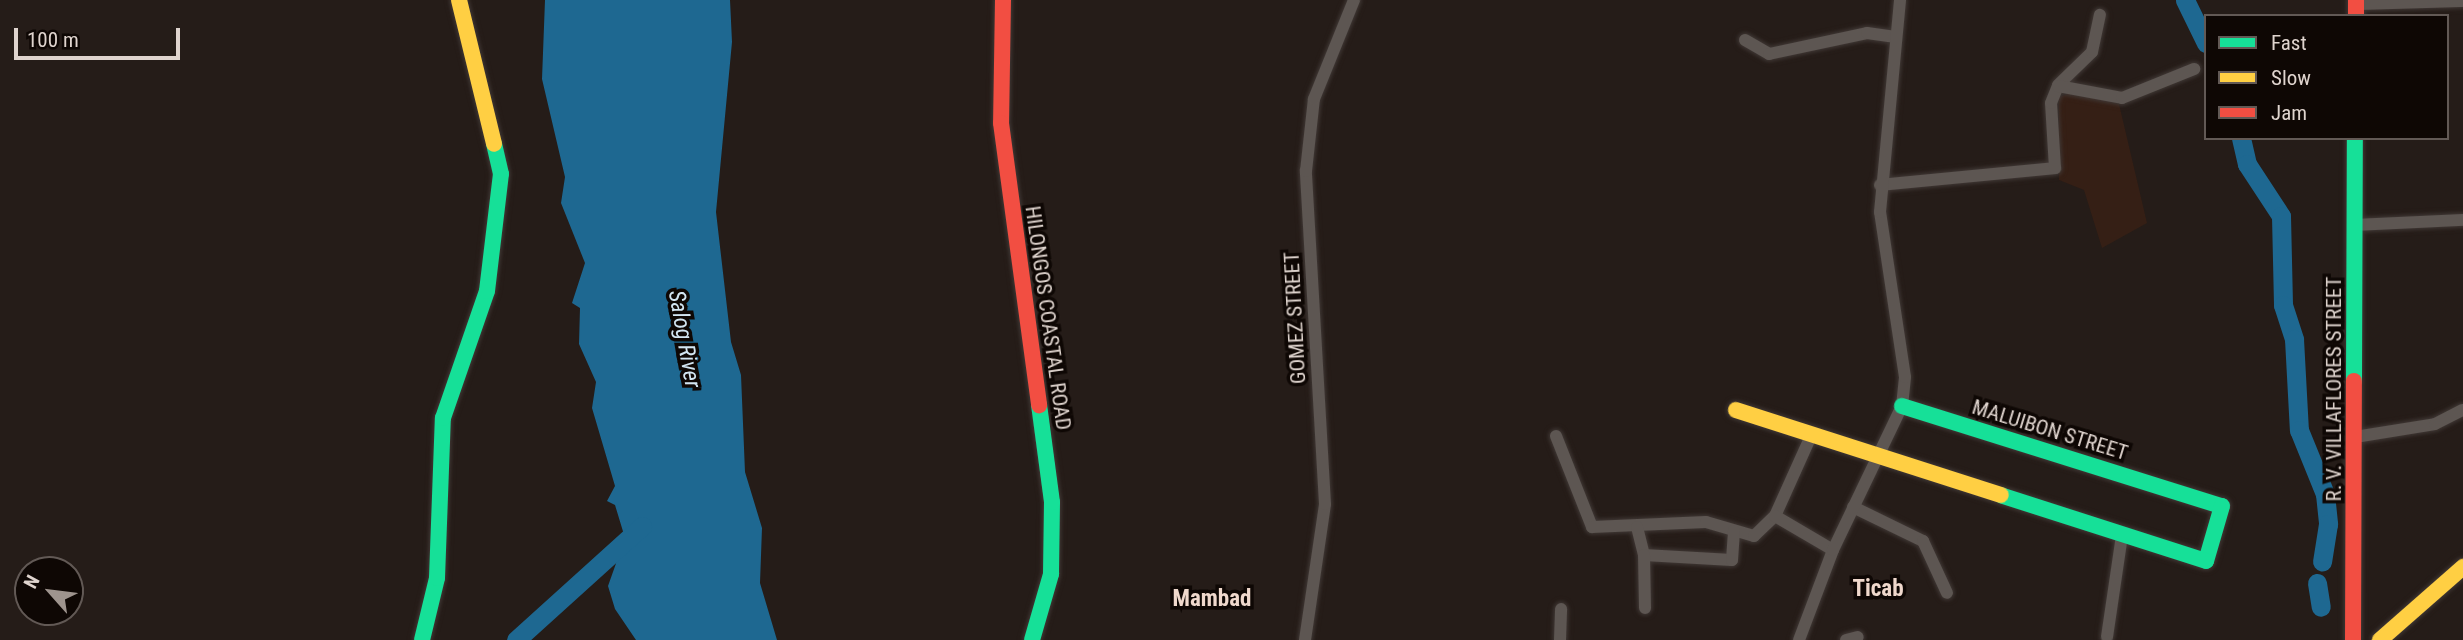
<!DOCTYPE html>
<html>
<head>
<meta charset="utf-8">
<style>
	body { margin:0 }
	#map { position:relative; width:2463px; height:640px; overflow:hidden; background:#251c18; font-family:"Roboto Condensed",sans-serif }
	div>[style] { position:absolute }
	.built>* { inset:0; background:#351f15 }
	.water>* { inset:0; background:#1e6891 }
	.river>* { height:19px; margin:-9.5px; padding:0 9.5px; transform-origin:9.5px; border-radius:9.5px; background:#1e6891 }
	.roads { filter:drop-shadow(0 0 2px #403835) drop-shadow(0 0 2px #403835) }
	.street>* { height:12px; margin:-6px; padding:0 6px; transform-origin:6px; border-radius:6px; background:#5d5652 }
	.fast>* { height:16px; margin:-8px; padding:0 8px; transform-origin:8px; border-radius:8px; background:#16e098 }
	.slow>* { height:16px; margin:-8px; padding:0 8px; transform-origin:8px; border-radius:8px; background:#ffcf43 }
	.jam>* { height:16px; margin:-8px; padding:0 8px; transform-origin:8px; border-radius:8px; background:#f24e42 }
	span { translate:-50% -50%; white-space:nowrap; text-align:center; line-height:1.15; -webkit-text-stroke:7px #0e0704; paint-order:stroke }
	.street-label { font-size:21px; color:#dfd4ce }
	.water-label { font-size:23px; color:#d2e5f2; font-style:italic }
	.neighbourhood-label { font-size:23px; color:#efd8cc; font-weight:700 }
	.legend { position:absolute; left:2204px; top:14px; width:245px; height:126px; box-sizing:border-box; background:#0e0704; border:2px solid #625955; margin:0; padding:9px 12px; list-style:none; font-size:21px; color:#dfd4ce }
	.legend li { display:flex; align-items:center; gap:14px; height:35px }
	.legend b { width:35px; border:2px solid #625955 }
	.north { position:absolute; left:14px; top:556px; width:70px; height:70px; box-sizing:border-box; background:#0e0704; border:2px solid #625955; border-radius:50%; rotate:298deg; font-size:19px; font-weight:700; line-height:28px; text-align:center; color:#dfd4ce }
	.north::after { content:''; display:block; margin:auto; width:24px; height:32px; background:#9e948e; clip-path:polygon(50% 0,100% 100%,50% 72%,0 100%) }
	.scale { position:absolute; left:14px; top:28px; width:166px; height:32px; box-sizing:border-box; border:4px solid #dfd4ce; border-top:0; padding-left:9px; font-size:21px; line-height:24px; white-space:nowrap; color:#dfd4ce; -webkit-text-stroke:5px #0e0704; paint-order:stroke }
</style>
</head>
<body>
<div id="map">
	<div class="built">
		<div style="clip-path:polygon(2080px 90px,2119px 104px,2147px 223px,2102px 248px,2084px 190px,2059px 180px,2059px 97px)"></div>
	</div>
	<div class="water">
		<div style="clip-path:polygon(545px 0,730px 0,732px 42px,716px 212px,731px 342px,741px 375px,745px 472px,762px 528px,760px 583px,777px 640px,636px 640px,615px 609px,608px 586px,625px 538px,615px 505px,607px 501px,615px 486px,592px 408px,596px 382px,579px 344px,580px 308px,572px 303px,585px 263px,561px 203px,565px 177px,542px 79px)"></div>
	</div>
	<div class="river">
		<div style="left:2185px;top:0;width:48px;rotate:64deg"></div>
		<div style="left:2241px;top:138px;width:27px;rotate:77deg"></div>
		<div style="left:2247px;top:164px;width:62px;rotate:56.8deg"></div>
		<div style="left:2281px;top:216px;width:89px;rotate:88.7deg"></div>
		<div style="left:2283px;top:305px;width:36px;rotate:72deg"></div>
		<div style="left:2294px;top:339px;width:91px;rotate:86.9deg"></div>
		<div style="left:2299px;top:430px;width:69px;rotate:67.9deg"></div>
		<div style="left:2325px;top:494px;width:30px;rotate:84deg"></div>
		<div style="left:2328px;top:524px;width:38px;rotate:99deg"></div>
		<div style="left:2317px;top:583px;width:24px;rotate:81deg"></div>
		<div style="left:516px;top:640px;width:170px;rotate:-42.1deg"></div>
	</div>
	<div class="roads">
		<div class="street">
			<div style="left:2356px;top:4px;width:107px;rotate:-1.6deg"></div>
			<div style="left:1745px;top:40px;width:28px;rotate:30deg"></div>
			<div style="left:1769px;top:54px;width:100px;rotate:-12.1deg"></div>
			<div style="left:1867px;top:33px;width:29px;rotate:8deg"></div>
			<div style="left:2058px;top:85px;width:47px;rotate:-44.1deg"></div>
			<div style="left:2092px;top:52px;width:38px;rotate:-78deg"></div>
			<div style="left:1880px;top:185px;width:176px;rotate:-5.5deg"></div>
			<div style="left:2055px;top:168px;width:65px;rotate:-93.5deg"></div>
			<div style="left:2051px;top:103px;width:18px;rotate:-68deg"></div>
			<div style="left:2058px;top:86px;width:65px;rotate:10.6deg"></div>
			<div style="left:2122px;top:98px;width:78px;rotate:-21.9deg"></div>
			<div style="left:2355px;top:225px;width:108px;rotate:-2.7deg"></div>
			<div style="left:1556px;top:436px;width:98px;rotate:68.4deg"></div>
			<div style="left:1592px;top:527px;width:114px;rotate:-2.5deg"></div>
			<div style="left:1706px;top:522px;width:50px;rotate:16.3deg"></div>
			<div style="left:1754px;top:536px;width:29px;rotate:-44deg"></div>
			<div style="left:1775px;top:516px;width:88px;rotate:-65.8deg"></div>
			<div style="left:2355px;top:437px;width:81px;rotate:-9.2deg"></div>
			<div style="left:2435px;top:424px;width:31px;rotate:-27deg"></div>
			<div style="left:1853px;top:507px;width:78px;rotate:25.9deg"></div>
			<div style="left:1923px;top:541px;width:57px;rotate:65.2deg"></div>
			<div style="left:1775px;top:516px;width:67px;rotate:30.4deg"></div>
			<div style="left:1637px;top:527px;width:29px;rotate:76deg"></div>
			<div style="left:1644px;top:555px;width:88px;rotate:3.3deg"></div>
			<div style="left:1732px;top:560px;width:29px;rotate:-86deg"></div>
			<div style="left:1644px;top:555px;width:53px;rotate:88.9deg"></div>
			<div style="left:2107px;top:637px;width:102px;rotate:-81.6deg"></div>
			<div style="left:1305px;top:640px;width:137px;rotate:-81.6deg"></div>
			<div style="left:1325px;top:504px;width:334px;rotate:-93.3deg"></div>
			<div style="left:1306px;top:171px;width:72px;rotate:-83.7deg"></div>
			<div style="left:1314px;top:99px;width:107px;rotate:-68deg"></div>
			<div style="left:1560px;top:640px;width:31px;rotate:-88deg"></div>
			<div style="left:1799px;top:640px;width:96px;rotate:-69.3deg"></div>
			<div style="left:1833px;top:550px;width:160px;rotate:-64.4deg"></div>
			<div style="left:1902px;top:406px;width:29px;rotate:-84deg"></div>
			<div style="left:1905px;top:377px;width:167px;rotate:-98.6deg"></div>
			<div style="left:1880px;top:212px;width:213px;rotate:-84.6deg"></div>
			<div style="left:1846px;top:640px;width:12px;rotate:-14deg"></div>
		</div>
		<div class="fast">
			<div style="left:2354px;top:381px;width:243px;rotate:-89.8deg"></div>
			<div style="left:1902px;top:406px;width:335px;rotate:17.4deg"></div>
			<div style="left:2222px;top:506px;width:57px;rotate:106.2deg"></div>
			<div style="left:2206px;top:561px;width:215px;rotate:-162.2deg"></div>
			<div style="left:422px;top:640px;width:64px;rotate:-76.4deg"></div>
			<div style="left:437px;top:578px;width:160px;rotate:-87.9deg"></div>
			<div style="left:443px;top:418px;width:134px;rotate:-70.9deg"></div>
			<div style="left:487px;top:291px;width:118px;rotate:-83.2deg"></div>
			<div style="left:501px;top:174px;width:31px;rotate:-103deg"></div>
			<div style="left:1032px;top:640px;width:69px;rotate:-73.9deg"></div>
			<div style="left:1051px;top:574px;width:72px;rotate:-89.2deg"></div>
			<div style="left:1052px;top:502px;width:98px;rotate:-97.6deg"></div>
		</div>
		<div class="slow">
			<div style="left:459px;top:0;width:148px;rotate:76.3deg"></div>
			<div style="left:1736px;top:410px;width:278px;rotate:17.8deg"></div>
			<div style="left:2380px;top:640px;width:111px;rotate:-41.3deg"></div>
		</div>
		<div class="jam">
			<div style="left:1003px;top:0;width:123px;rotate:90.9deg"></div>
			<div style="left:1001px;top:123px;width:285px;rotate:82.3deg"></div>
			<div style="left:2356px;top:0;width:16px;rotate:90deg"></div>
			<div style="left:2353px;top:640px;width:259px;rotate:-89.8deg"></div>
		</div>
	</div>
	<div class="street-label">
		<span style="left:1048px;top:318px;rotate:82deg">HILONGOS COASTAL ROAD</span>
		<span style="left:1295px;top:318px;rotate:-93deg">GOMEZ STREET</span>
		<span style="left:2334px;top:389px;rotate:-90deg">R. V. VILLAFLORES STREET</span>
		<span style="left:2050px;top:430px;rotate:17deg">MALUIBON STREET</span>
	</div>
	<div class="water-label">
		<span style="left:684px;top:339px;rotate:80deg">Salog River</span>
	</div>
	<div class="neighbourhood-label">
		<span style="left:1878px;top:589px">Ticab</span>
		<span style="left:1212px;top:599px">Mambad</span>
	</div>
	<ul class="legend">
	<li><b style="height:9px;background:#16e098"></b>Fast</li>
	<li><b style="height:9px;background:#ffcf43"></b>Slow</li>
	<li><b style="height:9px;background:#f24e42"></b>Jam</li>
	</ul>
	<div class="north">N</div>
	<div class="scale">100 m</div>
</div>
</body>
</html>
